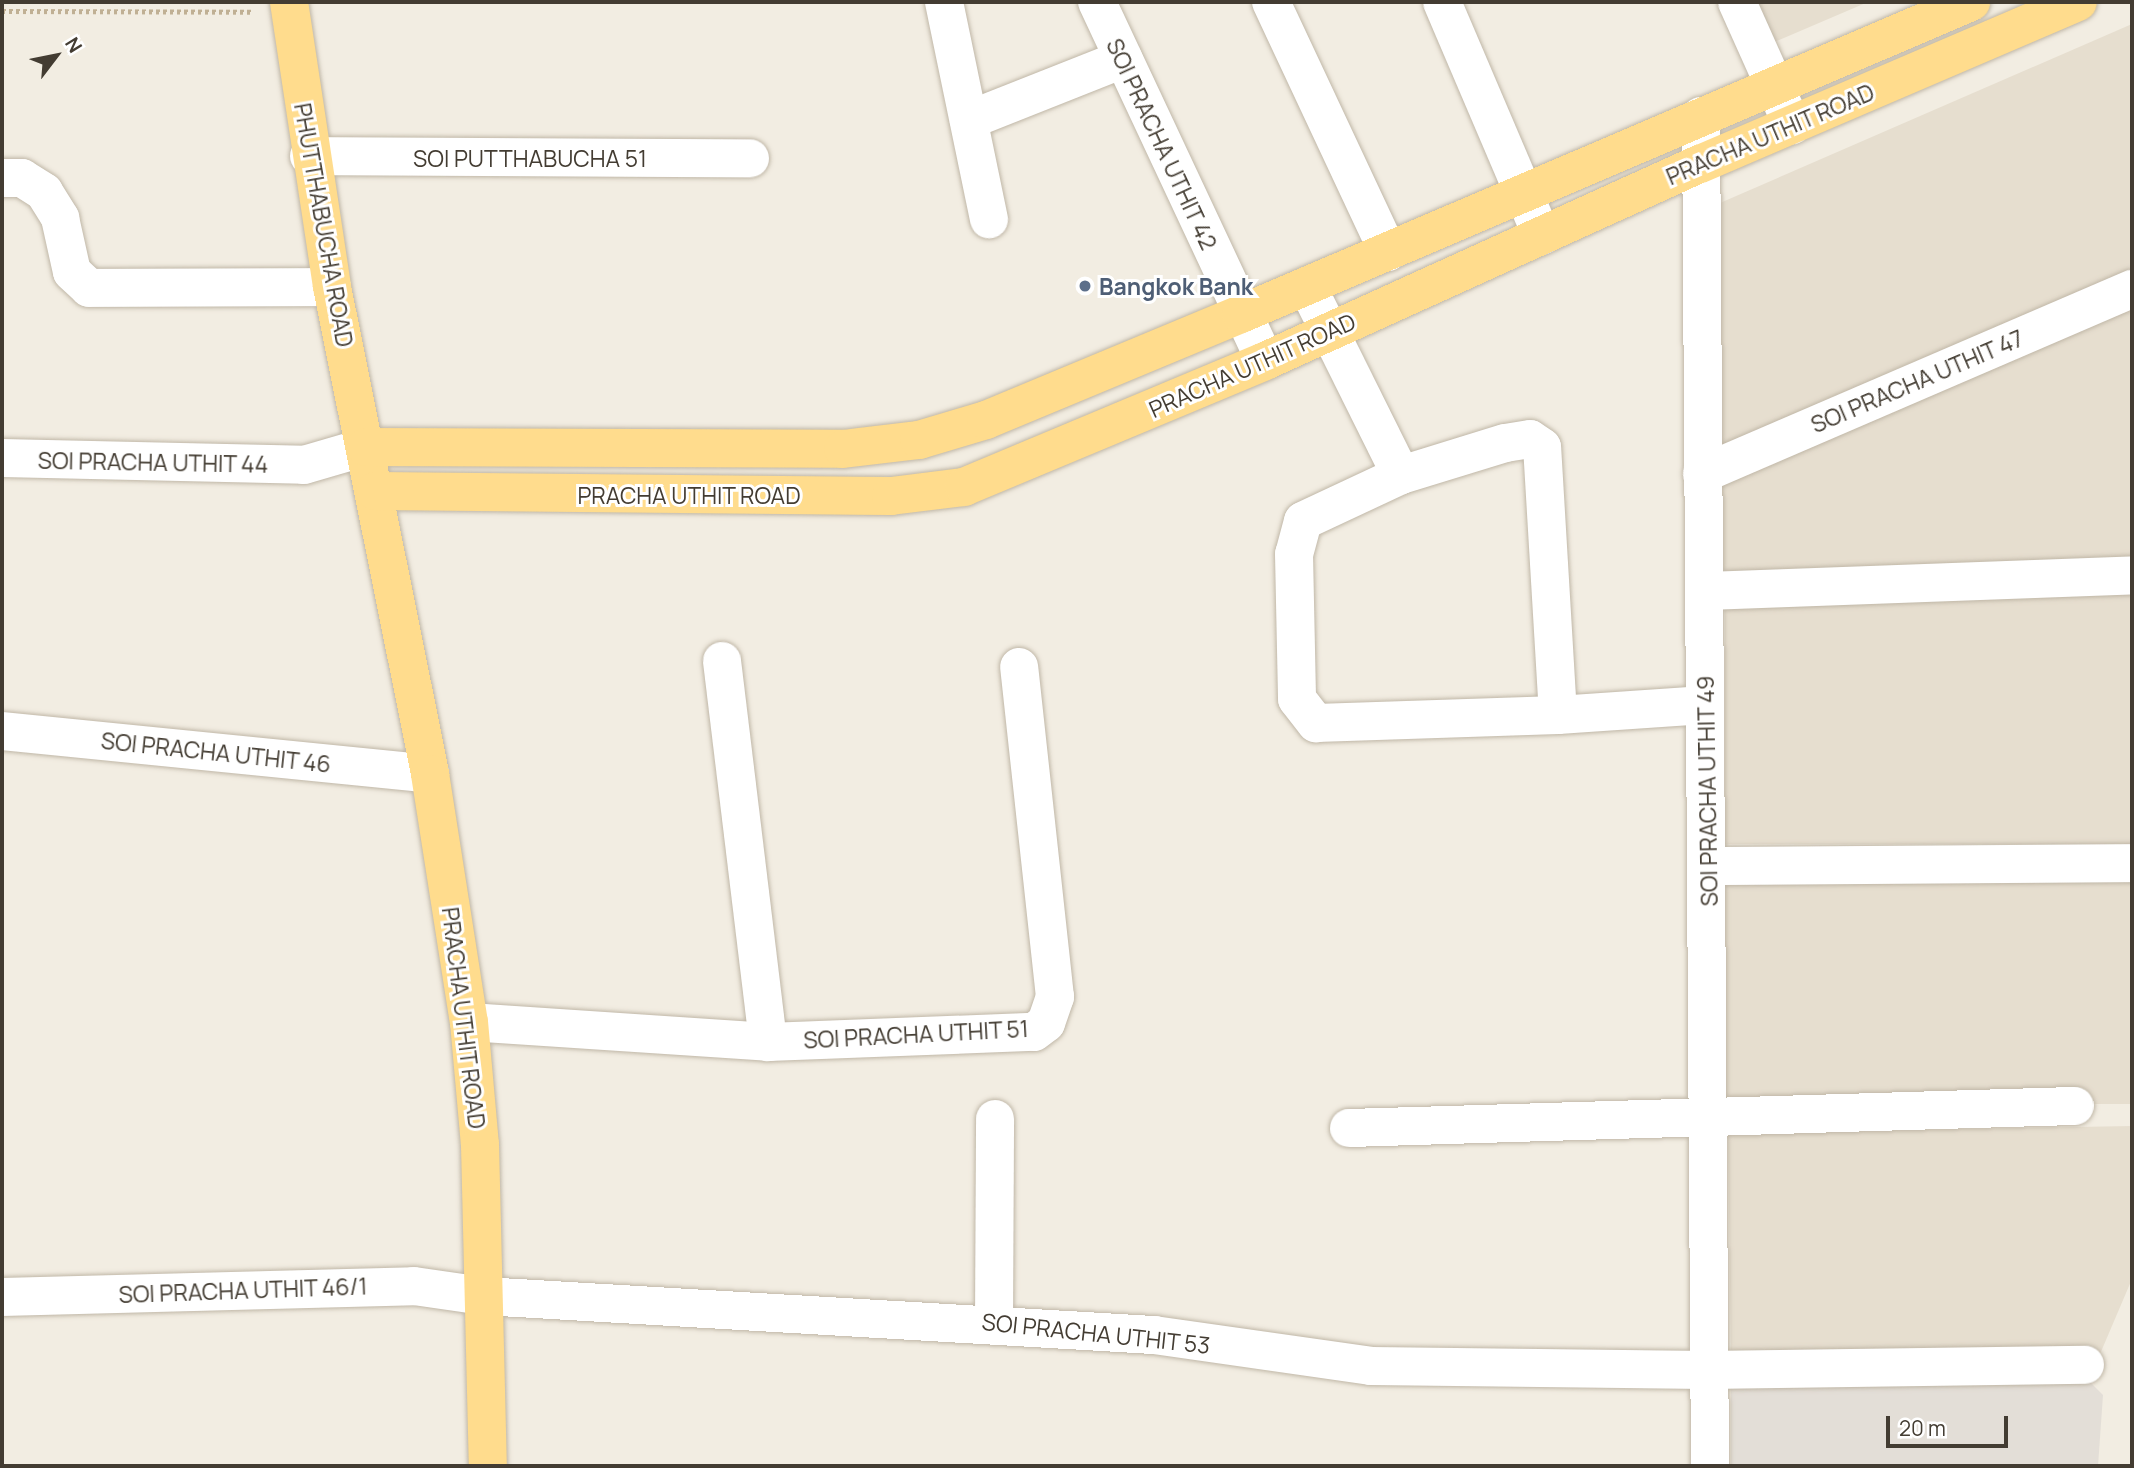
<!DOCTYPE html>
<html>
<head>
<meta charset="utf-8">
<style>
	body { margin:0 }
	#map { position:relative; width:2134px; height:1468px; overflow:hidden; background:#f2ede2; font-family:Manrope,sans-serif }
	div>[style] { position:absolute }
	.residential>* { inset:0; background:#e6decf; transform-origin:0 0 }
	.industrial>* { inset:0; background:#e3ded7 }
	.path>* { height:4.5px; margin-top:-2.25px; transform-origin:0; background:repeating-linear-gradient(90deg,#c0b094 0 3.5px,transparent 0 7px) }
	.roads { filter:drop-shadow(0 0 2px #c0b7a7) drop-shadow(0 0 2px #c0b7a7) }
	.minor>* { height:38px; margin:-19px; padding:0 19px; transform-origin:19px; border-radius:19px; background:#fff }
	.major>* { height:38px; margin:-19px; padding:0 19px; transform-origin:19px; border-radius:19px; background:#ffdc8d }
	.dots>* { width:19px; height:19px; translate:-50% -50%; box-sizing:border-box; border:4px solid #fff; border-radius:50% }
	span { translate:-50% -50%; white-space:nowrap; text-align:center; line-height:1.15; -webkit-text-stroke:6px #fff; paint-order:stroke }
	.street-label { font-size:23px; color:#433c32 }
	.service-label { font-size:23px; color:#4e5e75; font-weight:700 }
	.left { translate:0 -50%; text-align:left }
	.frame { position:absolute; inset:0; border:4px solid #433c32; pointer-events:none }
	.north { position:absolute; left:21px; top:21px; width:70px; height:70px; -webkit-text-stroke:5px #fff; paint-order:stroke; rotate:58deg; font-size:19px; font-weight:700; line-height:28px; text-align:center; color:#433c32 }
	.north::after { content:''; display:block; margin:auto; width:24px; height:32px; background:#433c32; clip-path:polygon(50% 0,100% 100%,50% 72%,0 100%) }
	.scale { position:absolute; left:1886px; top:1416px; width:122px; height:32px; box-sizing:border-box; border:4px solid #433c32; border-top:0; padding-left:9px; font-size:21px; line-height:24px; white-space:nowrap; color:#433c32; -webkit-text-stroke:5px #fff; paint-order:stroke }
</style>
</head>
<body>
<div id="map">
	<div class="residential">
		<div style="clip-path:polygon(1754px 2px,1868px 2px,1772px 43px)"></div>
		<div style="clip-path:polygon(2132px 24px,2132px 274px,1721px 447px,1720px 203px)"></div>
		<div style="clip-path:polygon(2132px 301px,2132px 563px,1730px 578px,1722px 567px,1721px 478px)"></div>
		<div style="left:2132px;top:590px;width:254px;height:407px;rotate:90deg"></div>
		<div style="left:1723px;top:881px;width:409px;height:223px"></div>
		<div style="clip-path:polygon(2132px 1126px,2132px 1279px,2100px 1354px,1731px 1354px,1728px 1133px)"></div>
	</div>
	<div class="industrial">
		<div style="clip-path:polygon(2089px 1381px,2103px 1395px,2098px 1466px,1731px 1466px,1731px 1382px)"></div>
	</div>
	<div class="path">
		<div style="left:2px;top:11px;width:249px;rotate:0.2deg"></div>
	</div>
	<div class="roads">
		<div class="minor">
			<div style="left:944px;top:2px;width:222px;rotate:78.3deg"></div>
			<div style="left:1097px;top:2px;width:396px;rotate:64.9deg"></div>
			<div style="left:1271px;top:2px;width:276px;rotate:64.9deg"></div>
			<div style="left:1442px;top:2px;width:254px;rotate:66.9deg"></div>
			<div style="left:1737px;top:2px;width:135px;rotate:65.9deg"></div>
			<div style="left:1701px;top:116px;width:1350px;rotate:89.62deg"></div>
			<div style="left:969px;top:120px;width:166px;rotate:-21.6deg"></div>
			<div style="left:309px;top:156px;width:441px;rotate:0.3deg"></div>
			<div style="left:2px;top:178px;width:20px"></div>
			<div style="left:22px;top:178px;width:26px;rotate:32deg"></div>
			<div style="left:44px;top:192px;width:31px;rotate:58deg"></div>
			<div style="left:60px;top:218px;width:55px;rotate:77.5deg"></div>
			<div style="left:72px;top:272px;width:23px;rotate:43deg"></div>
			<div style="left:89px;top:288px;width:243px;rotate:-0.2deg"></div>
			<div style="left:1307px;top:286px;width:211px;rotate:63.6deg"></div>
			<div style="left:2px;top:458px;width:302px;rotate:1.3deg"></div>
			<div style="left:304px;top:465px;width:65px;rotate:-16.2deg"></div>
			<div style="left:1702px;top:474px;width:468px;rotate:-23.3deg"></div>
			<div style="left:1705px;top:591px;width:427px;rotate:-2.1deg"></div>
			<div style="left:722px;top:661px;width:384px;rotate:83.1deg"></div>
			<div style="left:1558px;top:715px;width:268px;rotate:-93.4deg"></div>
			<div style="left:1542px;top:447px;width:14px;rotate:-146deg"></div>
			<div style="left:1530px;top:439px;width:25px;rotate:171deg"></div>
			<div style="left:1505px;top:443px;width:109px;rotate:162.9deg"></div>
			<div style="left:1401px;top:475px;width:108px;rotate:154.9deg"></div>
			<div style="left:1303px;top:521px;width:34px;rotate:105deg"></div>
			<div style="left:1294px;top:554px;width:145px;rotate:88.8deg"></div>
			<div style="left:1297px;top:699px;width:31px;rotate:52deg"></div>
			<div style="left:1316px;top:723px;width:242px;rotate:-1.9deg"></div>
			<div style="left:1558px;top:715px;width:147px;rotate:-3.9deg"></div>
			<div style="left:2px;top:731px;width:430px;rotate:5.7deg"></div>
			<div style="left:1707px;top:866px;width:425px;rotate:-0.4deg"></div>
			<div style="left:469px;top:1022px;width:300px;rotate:3.8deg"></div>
			<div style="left:768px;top:1042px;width:266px;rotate:-2.2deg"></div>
			<div style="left:1034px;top:1032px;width:15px;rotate:-37deg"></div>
			<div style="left:1046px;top:1023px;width:28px;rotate:-71deg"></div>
			<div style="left:1055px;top:997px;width:332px;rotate:-96.2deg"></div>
			<div style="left:1349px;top:1128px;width:726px;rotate:-1.74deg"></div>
			<div style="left:2px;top:1297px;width:412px;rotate:-1.5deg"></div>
			<div style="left:414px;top:1286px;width:70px;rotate:8.2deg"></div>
			<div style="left:483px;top:1296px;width:672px;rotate:3.33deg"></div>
			<div style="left:1154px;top:1335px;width:219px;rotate:8.1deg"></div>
			<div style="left:1371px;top:1366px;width:337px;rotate:0.7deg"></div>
			<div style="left:1708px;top:1370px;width:377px;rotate:-0.8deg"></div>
			<div style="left:994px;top:1322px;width:203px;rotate:-89.7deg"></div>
		</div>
		<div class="major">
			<div style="left:289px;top:2px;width:288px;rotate:81.4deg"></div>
			<div style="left:332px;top:287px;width:497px;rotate:78.6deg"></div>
			<div style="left:430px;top:774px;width:251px;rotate:81.1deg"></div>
			<div style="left:469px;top:1022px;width:123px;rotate:84.9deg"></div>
			<div style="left:480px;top:1145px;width:321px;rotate:88.6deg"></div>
			<div style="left:366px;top:447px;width:477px;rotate:0.2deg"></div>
			<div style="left:843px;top:449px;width:77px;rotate:-6.8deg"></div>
			<div style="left:919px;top:440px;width:70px;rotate:-16.6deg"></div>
			<div style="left:986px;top:420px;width:276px;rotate:-22.6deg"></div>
			<div style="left:1241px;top:314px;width:794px;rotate:-23.14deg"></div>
			<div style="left:375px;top:491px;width:516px;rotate:0.56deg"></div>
			<div style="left:891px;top:496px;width:74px;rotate:-7deg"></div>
			<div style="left:964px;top:487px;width:326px;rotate:-22.7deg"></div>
			<div style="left:1265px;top:361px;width:478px;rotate:-24.4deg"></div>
			<div style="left:1700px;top:164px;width:411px;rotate:-23.2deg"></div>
		</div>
	</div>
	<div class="dots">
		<div style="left:1085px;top:286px;background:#5c6f8a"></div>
	</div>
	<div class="street-label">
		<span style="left:1770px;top:134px;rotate:-23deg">PRACHA UTHIT ROAD</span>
		<span style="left:1162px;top:144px;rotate:65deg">SOI PRACHA UTHIT 42</span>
		<span style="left:530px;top:158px">SOI PUTTHABUCHA 51</span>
		<span style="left:324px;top:225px;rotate:80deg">PHUTTHABUCHA ROAD</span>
		<span style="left:1252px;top:365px;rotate:-24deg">PRACHA UTHIT ROAD</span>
		<span style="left:1917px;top:381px;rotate:-23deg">SOI PRACHA UTHIT 47</span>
		<span style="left:153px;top:462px;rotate:1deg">SOI PRACHA UTHIT 44</span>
		<span style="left:689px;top:495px">PRACHA UTHIT ROAD</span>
		<span style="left:216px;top:752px;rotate:6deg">SOI PRACHA UTHIT 46</span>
		<span style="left:1707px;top:791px;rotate:-91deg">SOI PRACHA UTHIT 49</span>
		<span style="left:464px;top:1018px;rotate:83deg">PRACHA UTHIT ROAD</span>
		<span style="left:916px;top:1034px;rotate:-3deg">SOI PRACHA UTHIT 51</span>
		<span style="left:243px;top:1290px;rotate:-2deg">SOI PRACHA UTHIT 46/1</span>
		<span style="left:1096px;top:1333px;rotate:6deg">SOI PRACHA UTHIT 53</span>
	</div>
	<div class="service-label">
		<span class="left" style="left:1099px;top:286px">Bangkok Bank</span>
	</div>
	<div class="frame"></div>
	<div class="north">N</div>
	<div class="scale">20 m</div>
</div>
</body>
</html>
